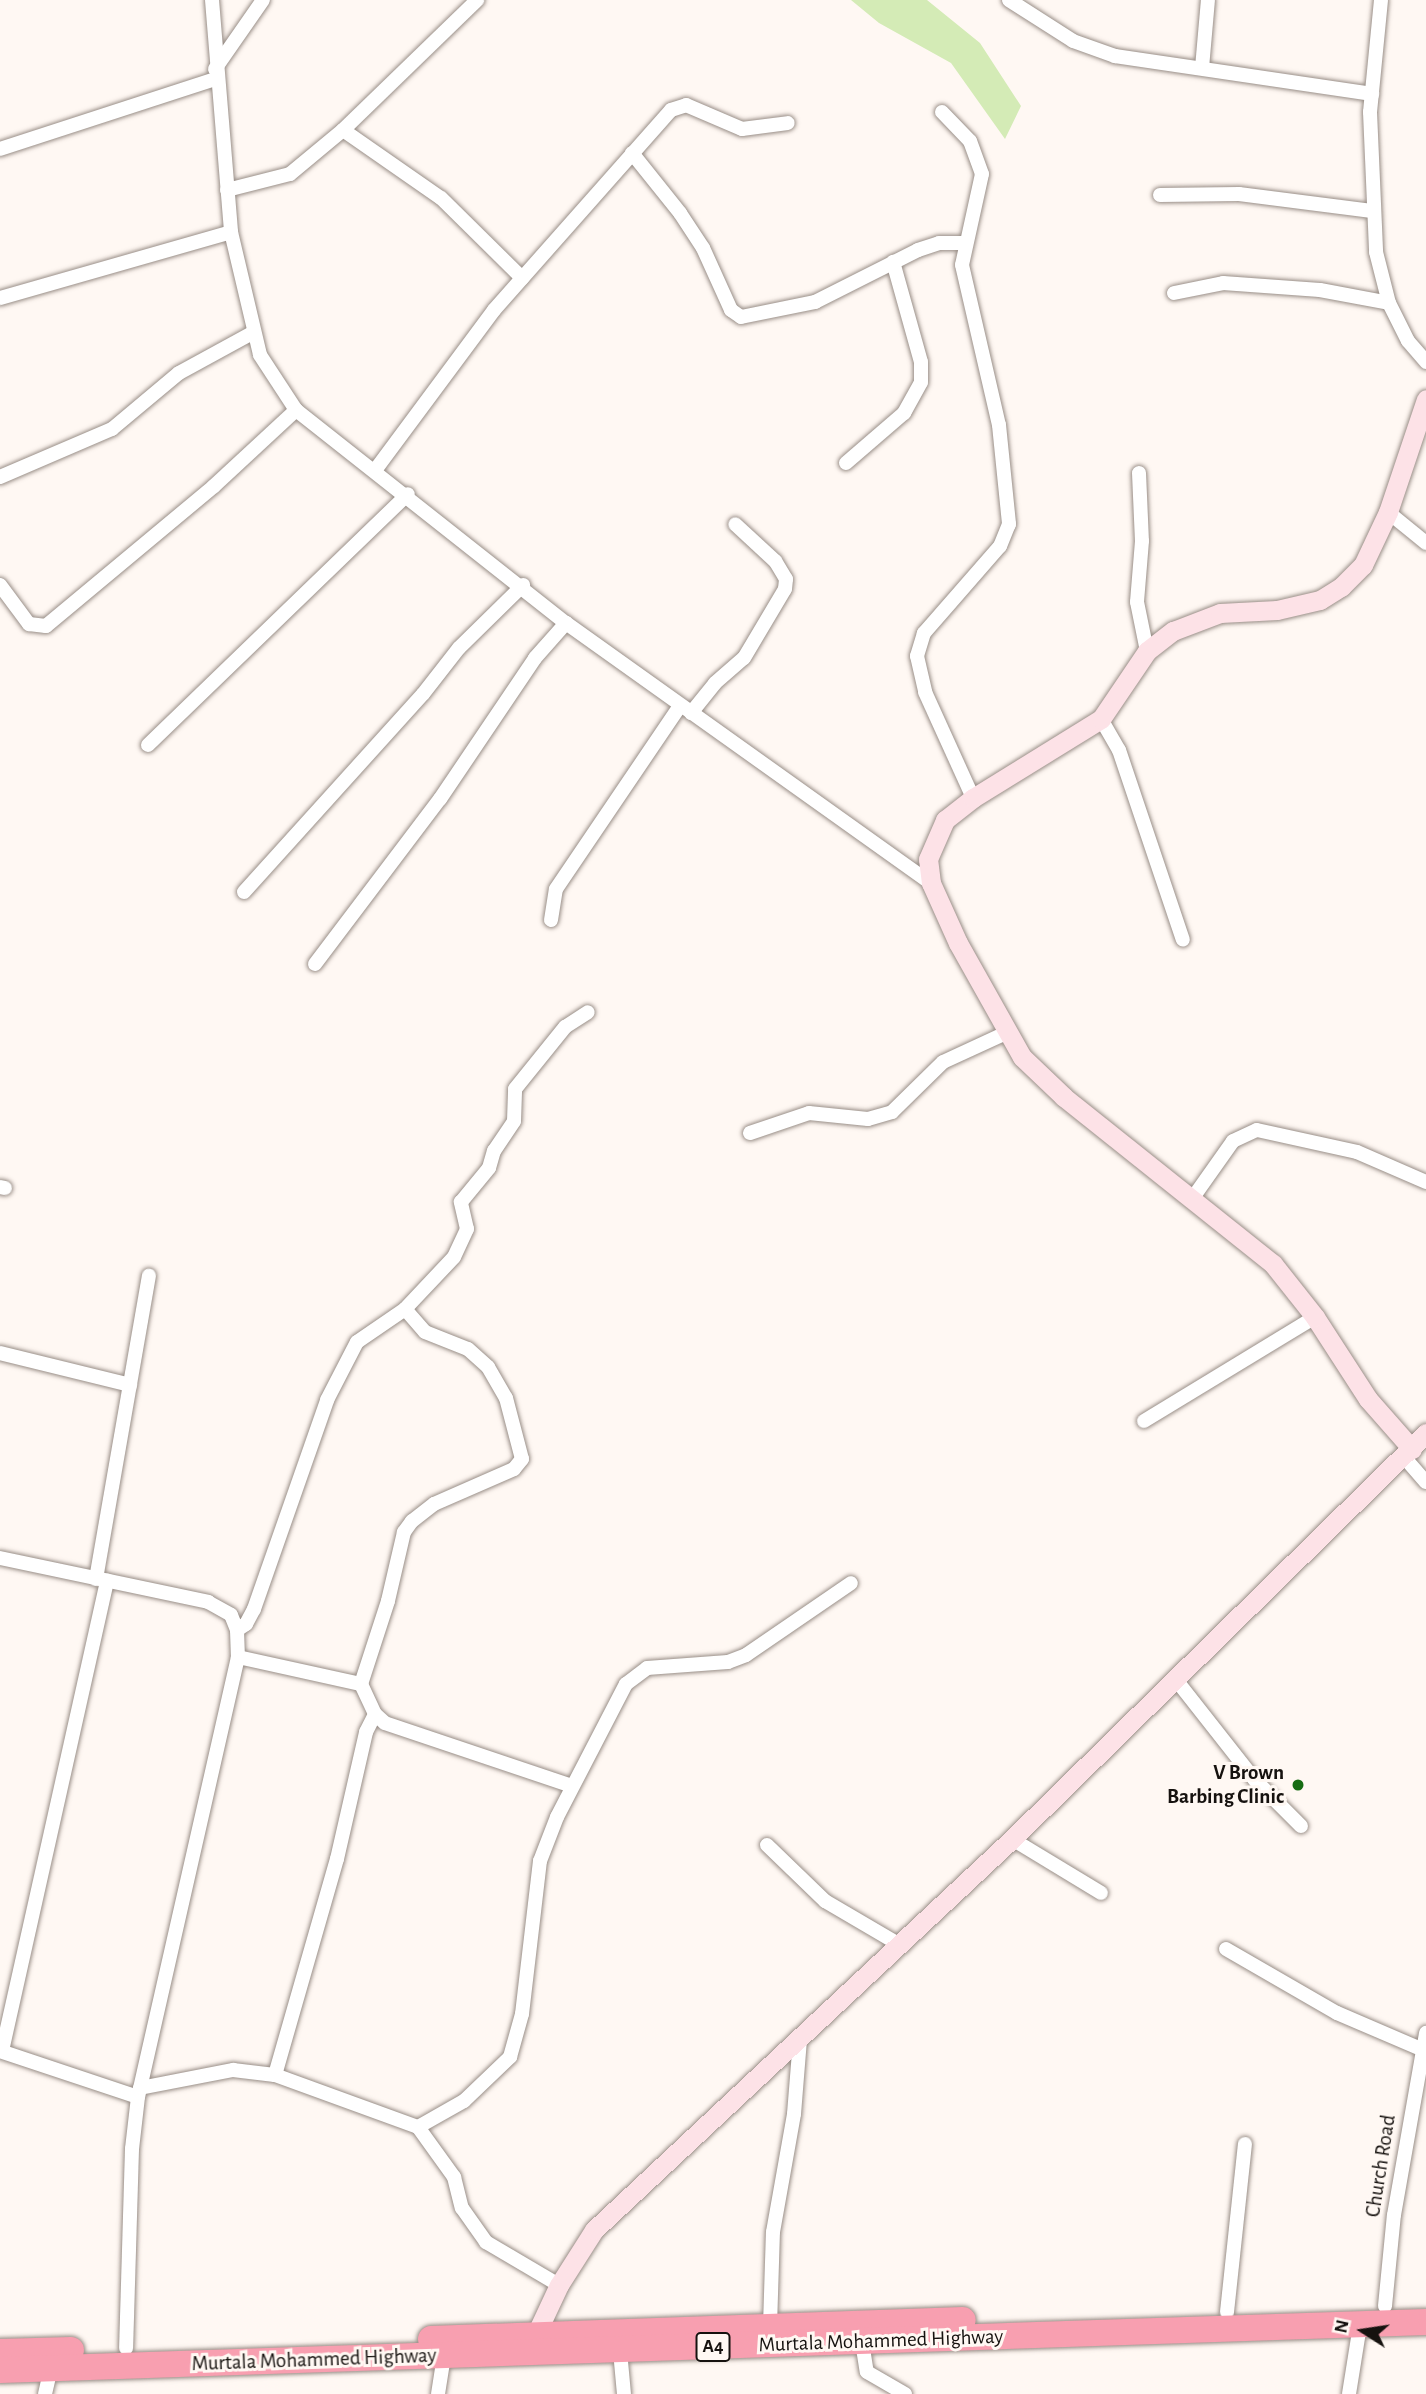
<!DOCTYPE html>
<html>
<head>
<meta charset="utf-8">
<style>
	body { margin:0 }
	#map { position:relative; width:1426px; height:2394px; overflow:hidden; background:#fff8f3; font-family:"Alegreya Sans",sans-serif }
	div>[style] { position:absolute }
	.green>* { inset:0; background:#d4ebb6 }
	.roads { filter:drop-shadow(0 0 2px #998e87) drop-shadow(0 0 2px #998e87) }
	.street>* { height:14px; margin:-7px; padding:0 7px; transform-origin:7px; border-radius:7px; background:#fff }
	.secondary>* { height:19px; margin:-9.5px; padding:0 9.5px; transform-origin:9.5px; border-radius:9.5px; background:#fde2e7 }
	.highway>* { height:26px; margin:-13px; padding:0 13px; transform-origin:13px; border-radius:13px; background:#f89fb0 }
	.dots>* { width:19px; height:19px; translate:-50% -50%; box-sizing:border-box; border:4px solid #fff8f3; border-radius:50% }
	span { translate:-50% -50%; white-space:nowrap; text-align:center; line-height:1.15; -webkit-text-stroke:6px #fff8f3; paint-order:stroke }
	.shield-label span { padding:2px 5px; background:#fff8f3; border:2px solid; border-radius:5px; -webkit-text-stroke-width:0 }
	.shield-label { font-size:19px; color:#16120f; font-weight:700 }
	.poi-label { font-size:21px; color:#16120f; font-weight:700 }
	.right { translate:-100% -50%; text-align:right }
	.street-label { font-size:21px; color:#16120f }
	.north { position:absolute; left:1328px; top:2296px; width:70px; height:70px; -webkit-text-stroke:5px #fff8f3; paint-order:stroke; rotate:282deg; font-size:19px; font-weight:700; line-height:28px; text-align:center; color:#16120f }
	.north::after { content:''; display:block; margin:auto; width:24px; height:32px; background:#16120f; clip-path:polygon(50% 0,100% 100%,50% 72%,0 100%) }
</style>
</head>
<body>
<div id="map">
	<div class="green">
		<div style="clip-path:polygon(851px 0,927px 0,980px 43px,1021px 106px,1005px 139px,951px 63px,879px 23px)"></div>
	</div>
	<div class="roads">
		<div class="street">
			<div style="left:212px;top:0;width:233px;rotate:85.3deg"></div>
			<div style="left:231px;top:232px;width:126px;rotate:76.7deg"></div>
			<div style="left:260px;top:355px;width:66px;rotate:56.8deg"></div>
			<div style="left:296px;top:410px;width:344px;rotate:38.3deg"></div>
			<div style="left:566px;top:623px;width:448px;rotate:35.5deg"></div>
			<div style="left:1009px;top:0;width:76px;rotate:32.6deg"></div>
			<div style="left:1073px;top:41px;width:45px;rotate:19.7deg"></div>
			<div style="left:1115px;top:56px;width:260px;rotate:8.4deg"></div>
			<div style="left:1381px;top:0;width:113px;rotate:95.6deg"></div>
			<div style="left:1370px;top:112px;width:140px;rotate:87.5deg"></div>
			<div style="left:1376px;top:252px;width:53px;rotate:75.7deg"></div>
			<div style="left:1389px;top:303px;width:42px;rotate:63.4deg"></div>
			<div style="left:1408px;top:341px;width:28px;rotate:49deg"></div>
			<div style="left:1202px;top:68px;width:68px;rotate:-85deg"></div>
			<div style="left:215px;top:69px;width:84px;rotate:-55.2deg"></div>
			<div style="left:942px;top:112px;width:40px;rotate:46deg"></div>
			<div style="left:970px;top:141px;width:35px;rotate:70deg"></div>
			<div style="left:982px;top:174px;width:93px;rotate:102.4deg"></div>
			<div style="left:962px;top:265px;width:164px;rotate:77deg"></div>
			<div style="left:999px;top:425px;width:100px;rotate:84.2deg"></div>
			<div style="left:1009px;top:524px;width:24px;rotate:112deg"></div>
			<div style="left:1000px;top:546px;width:116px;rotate:131.1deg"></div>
			<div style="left:924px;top:633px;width:24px;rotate:107deg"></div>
			<div style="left:917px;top:656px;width:37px;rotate:77deg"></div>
			<div style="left:925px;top:692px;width:116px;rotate:65.6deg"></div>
			<div style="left:343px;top:130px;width:119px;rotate:34.8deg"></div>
			<div style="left:441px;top:198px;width:114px;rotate:44.6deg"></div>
			<div style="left:0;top:149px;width:227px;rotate:-18deg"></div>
			<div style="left:632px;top:153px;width:77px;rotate:51.3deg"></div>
			<div style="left:680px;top:213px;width:42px;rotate:56.7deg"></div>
			<div style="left:703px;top:248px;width:68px;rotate:65.7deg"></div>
			<div style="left:731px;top:310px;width:12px;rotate:35deg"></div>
			<div style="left:741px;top:317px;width:76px;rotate:-11.5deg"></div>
			<div style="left:815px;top:302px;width:115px;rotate:-26.8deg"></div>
			<div style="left:918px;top:250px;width:22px;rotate:-18deg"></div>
			<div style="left:939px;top:243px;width:27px"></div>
			<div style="left:227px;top:190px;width:65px;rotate:-14.3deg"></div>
			<div style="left:290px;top:174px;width:69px;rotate:-39.7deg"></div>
			<div style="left:343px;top:130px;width:187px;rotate:-44.1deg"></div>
			<div style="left:1160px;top:195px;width:79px;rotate:-0.7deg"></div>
			<div style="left:1239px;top:194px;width:134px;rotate:7.3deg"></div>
			<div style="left:1174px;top:293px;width:50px;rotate:-11.5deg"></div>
			<div style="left:1223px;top:283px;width:97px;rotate:4.1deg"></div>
			<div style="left:1320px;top:290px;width:70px;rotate:10.7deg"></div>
			<div style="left:0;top:298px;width:240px;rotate:-15.9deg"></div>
			<div style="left:846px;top:463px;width:77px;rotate:-40.8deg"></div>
			<div style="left:904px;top:413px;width:35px;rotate:-61deg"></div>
			<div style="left:921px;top:382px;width:20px;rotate:-90deg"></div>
			<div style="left:921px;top:362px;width:104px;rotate:-105.6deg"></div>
			<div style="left:376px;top:469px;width:198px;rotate:-53.4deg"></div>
			<div style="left:494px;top:310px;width:267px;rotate:-48.5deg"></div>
			<div style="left:671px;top:110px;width:16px;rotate:-18deg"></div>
			<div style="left:686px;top:105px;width:61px;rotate:23.2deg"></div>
			<div style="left:742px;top:129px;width:46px;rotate:-7.4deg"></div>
			<div style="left:1139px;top:473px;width:68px;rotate:87.5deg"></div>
			<div style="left:1142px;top:541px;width:61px;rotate:94.7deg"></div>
			<div style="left:1137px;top:602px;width:50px;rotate:78.5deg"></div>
			<div style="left:0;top:477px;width:122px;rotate:-23.2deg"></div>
			<div style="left:112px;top:429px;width:87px;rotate:-39.9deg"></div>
			<div style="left:179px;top:373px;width:83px;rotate:-28.7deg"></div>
			<div style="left:1388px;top:512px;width:49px;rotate:39.2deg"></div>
			<div style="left:0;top:585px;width:49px;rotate:53.4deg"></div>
			<div style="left:29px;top:624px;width:17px;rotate:7deg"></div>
			<div style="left:46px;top:626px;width:219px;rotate:-39.8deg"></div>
			<div style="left:214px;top:486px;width:112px;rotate:-42.8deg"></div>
			<div style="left:691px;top:713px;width:38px;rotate:-51deg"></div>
			<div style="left:715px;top:683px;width:38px;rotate:-41deg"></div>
			<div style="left:744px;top:658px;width:80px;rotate:-59.3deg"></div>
			<div style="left:785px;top:589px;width:10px;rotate:-84deg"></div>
			<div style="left:786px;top:579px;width:21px;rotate:-121deg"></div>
			<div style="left:775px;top:561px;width:54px;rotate:-137.2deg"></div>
			<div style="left:1101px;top:719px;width:36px;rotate:60deg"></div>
			<div style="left:1119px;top:750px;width:200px;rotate:71.4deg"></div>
			<div style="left:148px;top:745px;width:361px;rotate:-44deg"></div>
			<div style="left:244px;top:892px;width:267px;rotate:-47.9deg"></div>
			<div style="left:423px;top:694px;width:58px;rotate:-52deg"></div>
			<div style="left:459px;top:648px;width:90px;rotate:-44.5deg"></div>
			<div style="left:551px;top:920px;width:31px;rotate:-81deg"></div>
			<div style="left:556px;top:889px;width:221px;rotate:-55.9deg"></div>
			<div style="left:315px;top:964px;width:207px;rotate:-52.9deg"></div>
			<div style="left:440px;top:799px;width:170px;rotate:-56deg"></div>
			<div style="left:535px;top:658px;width:47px;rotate:-48.5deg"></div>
			<div style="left:750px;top:1133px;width:62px;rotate:-18.7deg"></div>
			<div style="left:809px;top:1113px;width:59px;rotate:5.8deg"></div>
			<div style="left:868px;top:1119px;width:25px;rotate:-16deg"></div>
			<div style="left:892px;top:1112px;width:71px;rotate:-44.4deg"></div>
			<div style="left:943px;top:1062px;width:69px;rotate:-24.7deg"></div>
			<div style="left:0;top:1187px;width:5px;rotate:11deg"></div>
			<div style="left:1192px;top:1199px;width:71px;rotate:-54.7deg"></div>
			<div style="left:1233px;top:1141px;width:26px;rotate:-25deg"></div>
			<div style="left:1257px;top:1130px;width:102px;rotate:12.4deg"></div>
			<div style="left:1357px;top:1152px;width:75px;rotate:23.5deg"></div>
			<div style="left:405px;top:1309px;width:30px;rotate:49deg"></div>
			<div style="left:425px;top:1332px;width:46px;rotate:21.6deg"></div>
			<div style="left:468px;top:1349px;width:27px;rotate:42deg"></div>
			<div style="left:488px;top:1367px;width:36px;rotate:60deg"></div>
			<div style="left:506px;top:1398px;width:63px;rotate:75.3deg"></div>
			<div style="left:522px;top:1459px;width:13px;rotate:129deg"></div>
			<div style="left:514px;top:1469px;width:87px;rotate:156.4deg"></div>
			<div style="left:434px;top:1504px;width:28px;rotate:142deg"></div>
			<div style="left:412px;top:1521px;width:14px;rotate:126deg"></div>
			<div style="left:404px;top:1532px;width:71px;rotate:103.1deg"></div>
			<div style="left:388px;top:1601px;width:87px;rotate:108deg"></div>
			<div style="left:361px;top:1684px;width:33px;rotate:65deg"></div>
			<div style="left:375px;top:1714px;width:13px;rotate:42deg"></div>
			<div style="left:385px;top:1723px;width:197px;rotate:18.6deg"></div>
			<div style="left:0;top:1353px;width:134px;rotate:13.8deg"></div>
			<div style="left:1144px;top:1421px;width:200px;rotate:-31.3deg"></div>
			<div style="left:1404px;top:1457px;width:33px;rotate:49deg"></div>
			<div style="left:0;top:1558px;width:213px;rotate:11.9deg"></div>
			<div style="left:208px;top:1602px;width:26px;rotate:29deg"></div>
			<div style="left:231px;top:1615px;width:16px;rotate:68deg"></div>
			<div style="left:237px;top:1630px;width:27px;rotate:88deg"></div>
			<div style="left:238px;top:1657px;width:451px;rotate:102.8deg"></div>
			<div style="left:138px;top:2097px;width:52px;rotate:96.6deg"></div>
			<div style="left:132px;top:2149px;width:199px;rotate:91.7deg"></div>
			<div style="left:96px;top:1579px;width:308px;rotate:-80.1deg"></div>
			<div style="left:237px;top:1630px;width:11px;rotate:-34deg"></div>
			<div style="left:246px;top:1624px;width:17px;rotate:-62deg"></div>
			<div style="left:254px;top:1609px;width:221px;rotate:-70.7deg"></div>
			<div style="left:327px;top:1400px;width:65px;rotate:-62.7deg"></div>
			<div style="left:357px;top:1342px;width:58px;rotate:-34.5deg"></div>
			<div style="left:405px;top:1309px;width:71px;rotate:-46.7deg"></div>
			<div style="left:454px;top:1257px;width:31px;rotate:-65deg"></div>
			<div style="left:467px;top:1229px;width:28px;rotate:-103deg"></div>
			<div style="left:461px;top:1202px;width:44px;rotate:-50.5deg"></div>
			<div style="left:489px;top:1168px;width:18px;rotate:-74deg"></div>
			<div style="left:494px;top:1151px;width:36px;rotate:-56deg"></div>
			<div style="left:514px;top:1121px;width:32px;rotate:-88deg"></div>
			<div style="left:515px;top:1089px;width:80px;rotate:-51.1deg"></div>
			<div style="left:565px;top:1027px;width:27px;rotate:-33deg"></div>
			<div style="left:238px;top:1657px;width:126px;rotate:12.4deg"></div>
			<div style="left:1177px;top:1681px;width:126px;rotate:51.8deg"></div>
			<div style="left:1255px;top:1780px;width:65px;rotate:45deg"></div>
			<div style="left:1012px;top:1839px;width:104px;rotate:31.2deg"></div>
			<div style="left:767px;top:1845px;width:81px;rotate:44deg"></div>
			<div style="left:825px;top:1901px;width:87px;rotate:30.4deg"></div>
			<div style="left:1226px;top:1949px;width:128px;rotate:30deg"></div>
			<div style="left:1337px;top:2013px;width:91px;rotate:23.2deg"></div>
			<div style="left:0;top:2051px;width:145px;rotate:18.4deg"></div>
			<div style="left:2px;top:2051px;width:482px;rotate:-77.4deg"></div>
			<div style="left:275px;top:2075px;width:225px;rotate:-74deg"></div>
			<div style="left:337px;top:1859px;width:130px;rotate:-77.1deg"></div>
			<div style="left:366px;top:1732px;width:20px;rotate:-63deg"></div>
			<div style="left:140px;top:2088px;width:95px;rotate:-11deg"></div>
			<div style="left:233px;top:2070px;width:42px;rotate:6.8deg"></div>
			<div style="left:275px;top:2075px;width:152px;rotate:20deg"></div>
			<div style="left:418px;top:2127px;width:62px;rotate:54.2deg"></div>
			<div style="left:454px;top:2177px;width:32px;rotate:76deg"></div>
			<div style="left:462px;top:2208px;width:42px;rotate:54.8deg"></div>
			<div style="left:486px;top:2242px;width:85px;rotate:30.5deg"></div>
			<div style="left:418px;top:2127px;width:53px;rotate:-29.5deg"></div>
			<div style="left:464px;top:2101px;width:64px;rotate:-43.7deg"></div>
			<div style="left:510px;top:2057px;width:45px;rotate:-74.4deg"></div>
			<div style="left:522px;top:2014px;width:154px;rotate:-83.3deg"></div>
			<div style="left:540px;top:1861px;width:47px;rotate:-68.9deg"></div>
			<div style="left:557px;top:1817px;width:150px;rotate:-62.6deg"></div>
			<div style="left:626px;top:1684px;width:26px;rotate:-37deg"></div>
			<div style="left:647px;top:1668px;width:81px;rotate:-4.2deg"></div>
			<div style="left:728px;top:1662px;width:19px;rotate:-21deg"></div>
			<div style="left:746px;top:1655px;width:127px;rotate:-34.4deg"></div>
			<div style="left:1385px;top:2306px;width:91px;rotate:-84.4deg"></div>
			<div style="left:1394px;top:2215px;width:185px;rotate:-80deg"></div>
			<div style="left:1227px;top:2312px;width:169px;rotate:-83.9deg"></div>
			<div style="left:770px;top:2326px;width:94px;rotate:-88.2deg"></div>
			<div style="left:773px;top:2232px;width:120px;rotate:-79.9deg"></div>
			<div style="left:794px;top:2114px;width:74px;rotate:-85.4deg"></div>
			<div style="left:862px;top:2342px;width:30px;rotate:81deg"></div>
			<div style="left:867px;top:2372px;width:44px;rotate:30.1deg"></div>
			<div style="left:620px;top:2351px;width:43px;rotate:84.7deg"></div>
			<div style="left:45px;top:2394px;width:26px;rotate:-77deg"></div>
			<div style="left:438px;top:2394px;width:38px;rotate:-81deg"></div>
			<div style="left:1349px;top:2394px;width:70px;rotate:-80.9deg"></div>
		</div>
		<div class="secondary">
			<div style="left:1412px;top:1449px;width:67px;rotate:-131.3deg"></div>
			<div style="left:1368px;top:1399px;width:98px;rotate:-122.9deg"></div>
			<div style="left:1315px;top:1317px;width:68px;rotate:-128.4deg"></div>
			<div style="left:1273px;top:1264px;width:268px;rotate:-141.4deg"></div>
			<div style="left:1064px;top:1097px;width:58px;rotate:-136.4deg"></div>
			<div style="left:1022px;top:1057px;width:131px;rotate:-119.3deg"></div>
			<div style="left:958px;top:943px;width:66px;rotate:-114.2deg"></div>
			<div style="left:931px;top:883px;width:24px;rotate:-97deg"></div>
			<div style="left:928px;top:859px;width:43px;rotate:-66.4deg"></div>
			<div style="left:945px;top:820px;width:36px;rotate:-38deg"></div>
			<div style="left:973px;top:798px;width:150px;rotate:-31.7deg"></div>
			<div style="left:1101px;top:719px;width:82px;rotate:-55.9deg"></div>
			<div style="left:1147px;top:651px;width:33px;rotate:-38deg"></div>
			<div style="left:1173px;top:631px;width:50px;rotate:-21deg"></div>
			<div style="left:1220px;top:613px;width:57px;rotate:-3deg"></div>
			<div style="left:1277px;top:610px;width:44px;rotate:-13.1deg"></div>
			<div style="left:1320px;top:600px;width:25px;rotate:-32deg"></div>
			<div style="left:1341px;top:587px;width:31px;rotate:-45deg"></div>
			<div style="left:1363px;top:565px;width:59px;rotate:-64.7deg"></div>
			<div style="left:1388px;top:512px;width:119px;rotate:-71.4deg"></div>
			<div style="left:536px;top:2334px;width:54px;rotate:-64.9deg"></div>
			<div style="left:559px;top:2285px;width:65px;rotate:-57.5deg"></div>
			<div style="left:594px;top:2230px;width:572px;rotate:-43.09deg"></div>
			<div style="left:1012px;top:1839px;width:580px;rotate:-44.44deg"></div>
		</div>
		<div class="highway">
			<div style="left:431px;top:2339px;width:532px;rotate:-2.05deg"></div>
			<div style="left:0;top:2352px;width:71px;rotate:-1.6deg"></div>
			<div style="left:0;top:2370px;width:1427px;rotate:-1.93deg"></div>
		</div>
	</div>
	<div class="dots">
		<div style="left:1298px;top:1785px;background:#166c13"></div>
	</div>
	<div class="shield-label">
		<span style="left:713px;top:2347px">A4</span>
	</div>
	<div class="poi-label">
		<span class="right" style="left:1284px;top:1785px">V Brown<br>Barbing Clinic</span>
	</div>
	<div class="street-label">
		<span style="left:1381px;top:2166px;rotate:-81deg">Church Road</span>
		<span style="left:881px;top:2341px;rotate:-2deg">Murtala Mohammed Highway</span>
		<span style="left:314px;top:2360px;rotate:-2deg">Murtala Mohammed Highway</span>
	</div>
	<div class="north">N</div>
</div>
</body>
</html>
